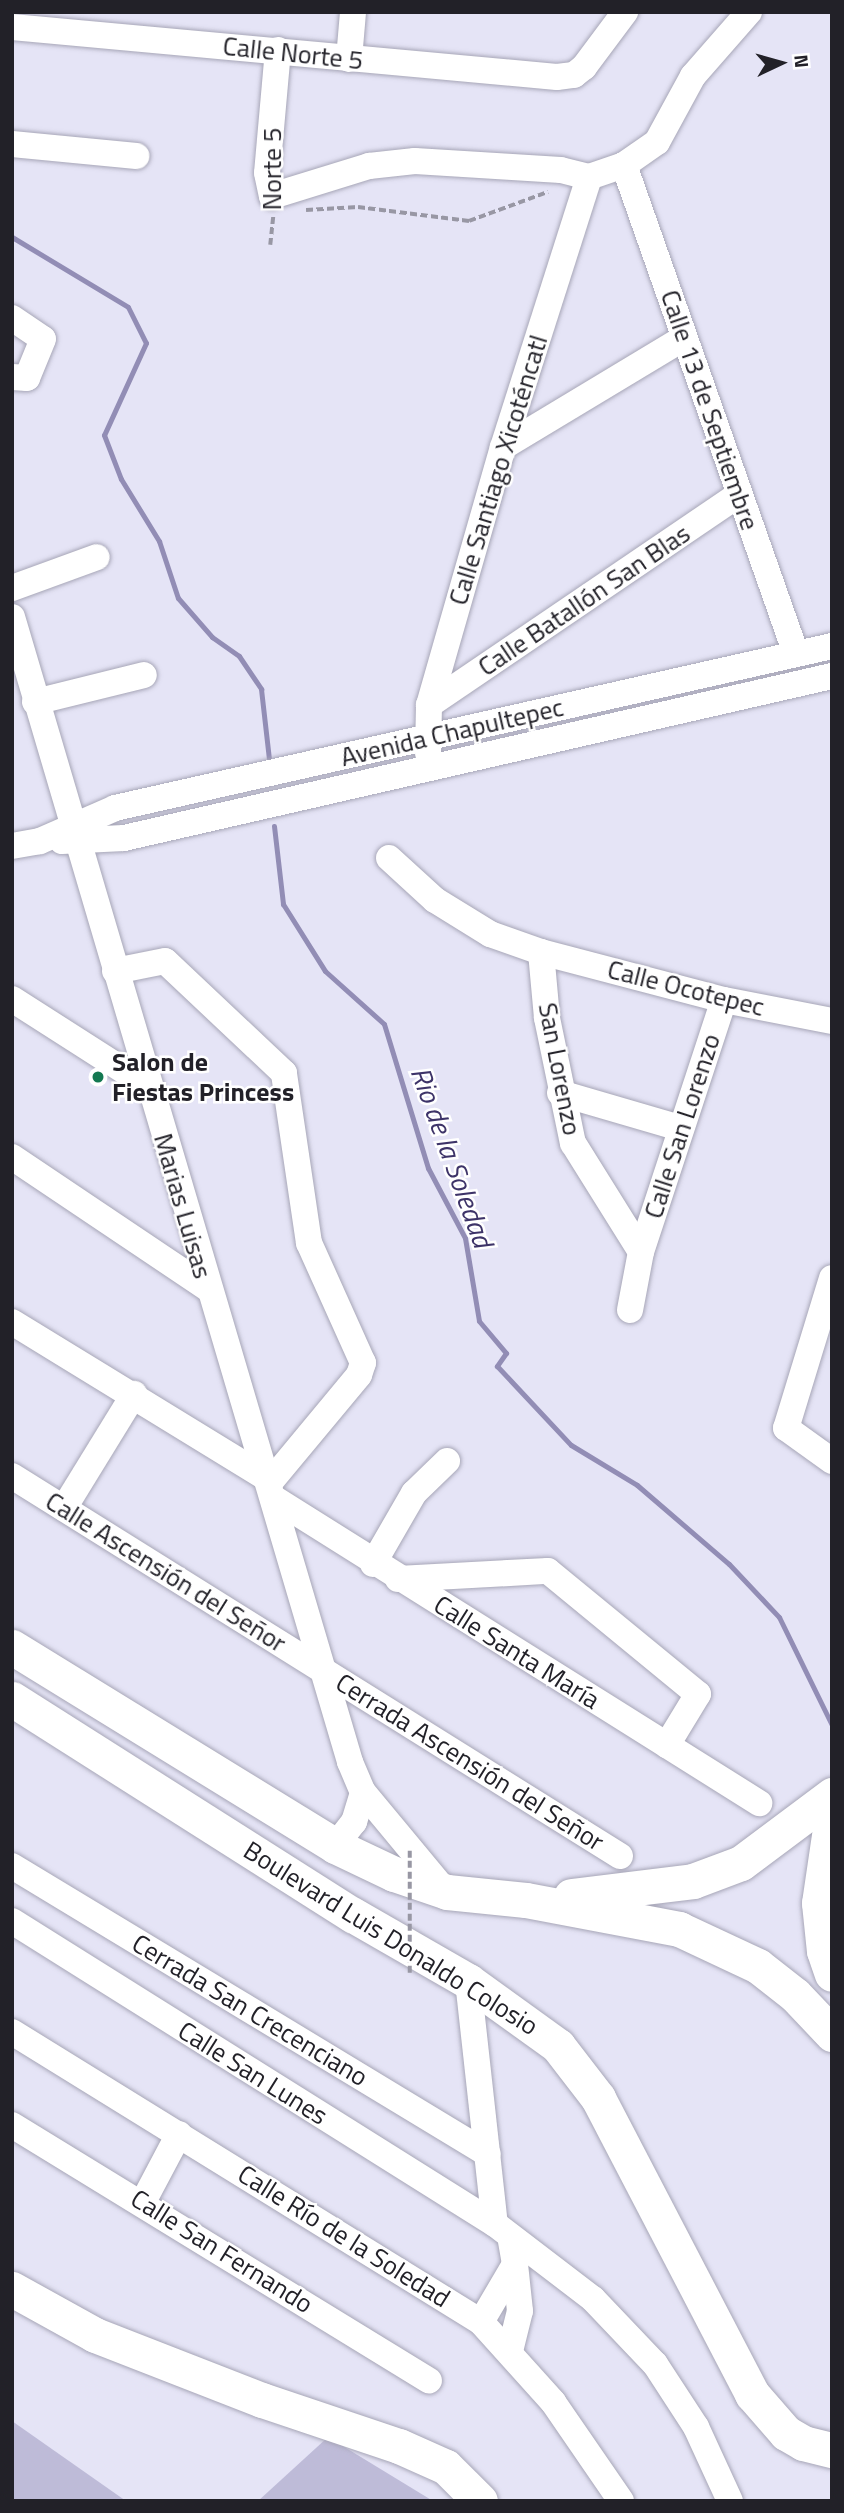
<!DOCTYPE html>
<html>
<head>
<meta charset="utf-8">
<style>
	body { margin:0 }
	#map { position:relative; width:844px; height:2513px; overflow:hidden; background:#e5e4f6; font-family:"Titillium Web",sans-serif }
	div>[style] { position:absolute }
	.green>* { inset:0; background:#bebbd8 }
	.stream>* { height:5px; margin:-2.5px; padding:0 2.5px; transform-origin:2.5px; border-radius:2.5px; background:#928db5 }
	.path>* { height:3.5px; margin-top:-1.75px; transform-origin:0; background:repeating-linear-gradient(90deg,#9897a4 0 7px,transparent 0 10.5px) }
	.roads { filter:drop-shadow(0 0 2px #a7a6b7) drop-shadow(0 0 2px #a7a6b7) }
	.minor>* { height:26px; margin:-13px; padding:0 13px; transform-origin:13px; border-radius:13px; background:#fff }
	.major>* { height:35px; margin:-17.5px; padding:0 17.5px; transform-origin:17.5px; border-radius:17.5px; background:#fff }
	.path-bridge>* { height:3.5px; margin-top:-1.75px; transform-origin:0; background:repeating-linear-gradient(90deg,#9897a4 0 7px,transparent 0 10.5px) }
	.dots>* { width:19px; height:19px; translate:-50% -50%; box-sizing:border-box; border:4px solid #fff; border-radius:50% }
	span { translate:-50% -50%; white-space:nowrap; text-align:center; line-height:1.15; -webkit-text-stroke:5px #fff; paint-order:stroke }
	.street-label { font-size:26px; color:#222128 }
	.poi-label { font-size:26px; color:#222128; font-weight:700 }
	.left { translate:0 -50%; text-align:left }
	.water-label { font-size:28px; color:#3d3368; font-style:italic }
	.frame { position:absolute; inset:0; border:14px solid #222128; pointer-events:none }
	.north { position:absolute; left:746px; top:28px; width:70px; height:70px; -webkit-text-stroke:5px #fff; paint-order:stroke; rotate:85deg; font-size:19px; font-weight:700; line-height:28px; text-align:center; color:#222128 }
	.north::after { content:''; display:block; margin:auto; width:24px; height:32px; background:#222128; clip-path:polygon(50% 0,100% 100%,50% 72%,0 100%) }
</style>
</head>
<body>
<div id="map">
	<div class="green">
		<div style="clip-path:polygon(12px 2421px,126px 2501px,12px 2501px)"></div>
		<div style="clip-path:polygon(328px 2437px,433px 2501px,258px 2501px)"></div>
	</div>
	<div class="stream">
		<div style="left:12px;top:237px;width:135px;rotate:31.1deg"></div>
		<div style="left:128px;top:307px;width:40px;rotate:63.4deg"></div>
		<div style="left:146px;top:343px;width:101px;rotate:114.5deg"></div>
		<div style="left:104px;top:435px;width:47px;rotate:68.9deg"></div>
		<div style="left:121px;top:479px;width:73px;rotate:58.5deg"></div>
		<div style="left:159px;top:541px;width:60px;rotate:71.6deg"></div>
		<div style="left:178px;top:598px;width:52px;rotate:48.9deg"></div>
		<div style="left:212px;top:637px;width:33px;rotate:35deg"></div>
		<div style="left:239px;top:656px;width:40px;rotate:56deg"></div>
		<div style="left:261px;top:689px;width:70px;rotate:83.5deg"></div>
		<div style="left:274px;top:826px;width:79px;rotate:83.4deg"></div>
		<div style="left:283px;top:904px;width:79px;rotate:57.9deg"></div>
		<div style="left:325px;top:971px;width:79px;rotate:41.9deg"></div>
		<div style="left:384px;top:1024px;width:151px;rotate:73deg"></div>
		<div style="left:428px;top:1168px;width:79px;rotate:62.1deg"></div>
		<div style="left:465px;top:1238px;width:84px;rotate:80.4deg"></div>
		<div style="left:479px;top:1321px;width:42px;rotate:49.8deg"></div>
		<div style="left:506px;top:1353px;width:16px;rotate:125deg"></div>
		<div style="left:497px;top:1366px;width:108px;rotate:46.9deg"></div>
		<div style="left:571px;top:1445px;width:77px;rotate:31.2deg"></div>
		<div style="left:637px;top:1485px;width:121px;rotate:40.7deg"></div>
		<div style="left:729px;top:1564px;width:73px;rotate:46.7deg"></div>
		<div style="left:779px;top:1617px;width:120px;rotate:63.9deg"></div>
	</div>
	<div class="path">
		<div style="left:306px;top:210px;width:52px;rotate:-3.3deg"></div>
		<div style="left:358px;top:207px;width:112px;rotate:7.2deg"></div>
		<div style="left:469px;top:221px;width:84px;rotate:-20.2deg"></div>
		<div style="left:270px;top:245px;width:29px;rotate:-84deg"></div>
	</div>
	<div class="roads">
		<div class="minor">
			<div style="left:12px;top:27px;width:547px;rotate:5.24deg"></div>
			<div style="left:557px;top:77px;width:17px;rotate:-7deg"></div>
			<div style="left:574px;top:75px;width:13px;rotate:-39deg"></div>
			<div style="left:584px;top:67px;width:69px;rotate:-53.3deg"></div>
			<div style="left:278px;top:50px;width:123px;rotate:95.1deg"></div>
			<div style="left:267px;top:173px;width:24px;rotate:78deg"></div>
			<div style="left:272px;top:196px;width:102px;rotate:-17.2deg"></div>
			<div style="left:369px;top:166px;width:46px;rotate:-6.2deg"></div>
			<div style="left:415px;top:161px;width:146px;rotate:3.5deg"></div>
			<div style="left:561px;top:170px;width:29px;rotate:14deg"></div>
			<div style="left:589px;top:177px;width:37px;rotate:-19deg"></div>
			<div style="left:624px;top:165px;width:40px;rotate:-34.9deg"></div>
			<div style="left:657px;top:142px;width:75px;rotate:-61.4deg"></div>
			<div style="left:693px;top:76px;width:85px;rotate:-48.8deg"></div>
			<div style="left:349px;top:59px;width:47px;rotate:-85.1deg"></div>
			<div style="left:12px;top:144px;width:125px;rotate:5.5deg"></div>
			<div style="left:624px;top:165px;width:518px;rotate:70.62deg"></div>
			<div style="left:12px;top:318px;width:37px;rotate:34deg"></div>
			<div style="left:43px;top:339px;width:42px;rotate:112.3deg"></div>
			<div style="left:27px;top:378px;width:15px;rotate:-176deg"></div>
			<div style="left:503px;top:447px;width:211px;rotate:-31.1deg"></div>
			<div style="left:12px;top:588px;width:90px;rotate:-20deg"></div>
			<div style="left:12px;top:617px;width:1194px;rotate:73.55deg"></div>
			<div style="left:350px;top:1762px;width:33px;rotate:67deg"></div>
			<div style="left:363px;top:1792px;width:130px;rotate:50.3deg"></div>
			<div style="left:35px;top:702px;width:112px;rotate:-13.9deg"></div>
			<div style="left:429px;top:705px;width:375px;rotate:-34.2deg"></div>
			<div style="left:428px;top:753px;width:48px;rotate:-88.8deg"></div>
			<div style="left:429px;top:705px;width:268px;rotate:-74deg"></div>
			<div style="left:503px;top:447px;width:283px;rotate:-72.3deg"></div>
			<div style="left:62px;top:841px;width:62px;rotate:-2.8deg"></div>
			<div style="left:124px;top:838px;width:726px;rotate:-12.89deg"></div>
			<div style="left:12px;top:846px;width:28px;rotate:-10deg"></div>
			<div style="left:40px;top:841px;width:82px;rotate:-23.7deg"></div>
			<div style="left:115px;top:808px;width:735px;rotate:-12.73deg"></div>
			<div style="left:389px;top:858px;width:62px;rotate:42.4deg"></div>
			<div style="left:435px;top:900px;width:65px;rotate:31.7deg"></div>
			<div style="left:490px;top:934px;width:54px;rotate:19.4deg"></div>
			<div style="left:541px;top:952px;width:189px;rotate:14.7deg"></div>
			<div style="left:724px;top:1000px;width:110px;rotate:11deg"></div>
			<div style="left:541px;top:952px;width:66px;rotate:84.8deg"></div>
			<div style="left:547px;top:1018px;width:128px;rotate:78.3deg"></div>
			<div style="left:573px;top:1143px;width:128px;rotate:58deg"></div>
			<div style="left:12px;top:999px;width:161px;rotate:32.6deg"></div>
			<div style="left:560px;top:1093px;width:125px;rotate:16.3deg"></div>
			<div style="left:12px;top:1157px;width:235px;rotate:33.9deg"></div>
			<div style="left:832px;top:1278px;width:157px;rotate:107deg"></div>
			<div style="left:786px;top:1428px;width:57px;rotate:35.7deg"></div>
			<div style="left:630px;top:1310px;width:59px;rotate:-79.3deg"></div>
			<div style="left:641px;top:1252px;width:265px;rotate:-71.8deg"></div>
			<div style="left:12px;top:1322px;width:304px;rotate:31.5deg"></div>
			<div style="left:271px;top:1481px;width:138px;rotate:-50.3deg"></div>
			<div style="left:359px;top:1375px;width:13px;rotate:-72deg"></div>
			<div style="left:363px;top:1363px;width:132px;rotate:-114.2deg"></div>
			<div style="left:309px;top:1243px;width:172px;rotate:-98.4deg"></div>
			<div style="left:284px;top:1073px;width:163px;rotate:-136.7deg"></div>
			<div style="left:165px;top:961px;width:51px;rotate:168.7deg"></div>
			<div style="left:12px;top:1476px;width:717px;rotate:32.01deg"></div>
			<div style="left:275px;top:1499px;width:572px;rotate:32.13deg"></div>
			<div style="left:64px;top:1508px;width:134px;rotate:-58.4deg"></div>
			<div style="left:373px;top:1564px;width:82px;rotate:-60deg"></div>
			<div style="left:414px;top:1493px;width:46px;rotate:-44.1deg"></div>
			<div style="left:398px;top:1579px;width:150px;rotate:-3.1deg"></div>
			<div style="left:548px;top:1571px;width:194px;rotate:39.4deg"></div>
			<div style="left:698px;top:1694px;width:60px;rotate:121.3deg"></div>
			<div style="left:335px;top:1846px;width:31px;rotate:-52deg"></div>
			<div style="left:354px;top:1822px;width:31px;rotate:-73deg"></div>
			<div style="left:12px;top:1866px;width:556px;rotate:31.18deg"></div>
			<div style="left:12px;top:1921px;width:570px;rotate:32.1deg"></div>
			<div style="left:495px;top:2224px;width:123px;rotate:37.4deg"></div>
			<div style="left:593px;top:2299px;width:90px;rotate:46.4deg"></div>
			<div style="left:655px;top:2364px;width:75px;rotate:56.9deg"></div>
			<div style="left:696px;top:2427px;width:81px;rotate:65.3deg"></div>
			<div style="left:468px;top:1981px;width:244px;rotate:83.7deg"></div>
			<div style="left:12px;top:2032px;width:551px;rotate:31.73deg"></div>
			<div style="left:481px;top:2322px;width:108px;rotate:48deg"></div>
			<div style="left:553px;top:2402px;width:120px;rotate:55.5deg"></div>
			<div style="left:12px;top:2125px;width:489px;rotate:31.5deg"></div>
			<div style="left:143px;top:2202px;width:77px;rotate:-62.1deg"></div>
			<div style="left:481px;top:2322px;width:67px;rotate:-59.6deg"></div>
			<div style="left:515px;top:2264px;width:28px;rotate:-100deg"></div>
			<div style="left:510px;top:2351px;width:41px;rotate:-76deg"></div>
			<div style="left:520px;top:2311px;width:47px;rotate:-96.1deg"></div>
		</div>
		<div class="major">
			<div style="left:12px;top:1647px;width:379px;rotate:31.6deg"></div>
			<div style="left:335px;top:1846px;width:65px;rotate:25.4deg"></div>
			<div style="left:394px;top:1874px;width:56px;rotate:18.8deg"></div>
			<div style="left:447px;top:1892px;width:79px;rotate:5.8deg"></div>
			<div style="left:526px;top:1900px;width:156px;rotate:10.7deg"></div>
			<div style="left:679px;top:1929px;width:87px;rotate:25.1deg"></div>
			<div style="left:758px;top:1966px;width:47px;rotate:38.1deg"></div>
			<div style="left:795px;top:1995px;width:54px;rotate:46.5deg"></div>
			<div style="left:12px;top:1699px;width:404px;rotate:32.4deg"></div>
			<div style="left:353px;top:1915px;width:133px;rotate:29.9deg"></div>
			<div style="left:468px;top:1981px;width:111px;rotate:35.8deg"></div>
			<div style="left:558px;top:2046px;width:66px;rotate:52.4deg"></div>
			<div style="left:598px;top:2098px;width:334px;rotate:62.5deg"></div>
			<div style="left:752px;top:2394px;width:52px;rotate:48.9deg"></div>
			<div style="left:786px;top:2433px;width:20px;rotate:30deg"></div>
			<div style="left:803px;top:2443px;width:30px;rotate:14deg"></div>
			<div style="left:832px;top:1815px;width:89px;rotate:98.4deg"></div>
			<div style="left:819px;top:1903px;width:48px;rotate:84.1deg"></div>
			<div style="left:824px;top:1951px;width:24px;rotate:71deg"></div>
			<div style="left:571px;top:1896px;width:123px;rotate:-7deg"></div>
			<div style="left:693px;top:1881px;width:51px;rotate:-20.6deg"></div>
			<div style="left:741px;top:1863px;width:114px;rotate:-36.8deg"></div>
			<div style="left:12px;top:2289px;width:95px;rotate:29deg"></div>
			<div style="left:95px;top:2335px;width:179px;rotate:21.3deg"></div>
			<div style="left:262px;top:2400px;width:145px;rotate:18.6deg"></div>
			<div style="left:399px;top:2446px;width:51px;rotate:24.1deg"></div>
			<div style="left:446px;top:2467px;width:48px;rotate:45deg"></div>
		</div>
	</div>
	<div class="path-bridge">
		<div style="left:410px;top:1851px;width:123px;rotate:90deg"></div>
	</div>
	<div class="dots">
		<div style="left:98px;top:1077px;background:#137851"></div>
	</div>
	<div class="street-label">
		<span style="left:293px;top:53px;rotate:6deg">Calle Norte 5</span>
		<span style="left:272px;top:169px;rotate:-90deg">Norte 5</span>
		<span style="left:710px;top:410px;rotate:71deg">Calle 13 de Septiembre</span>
		<span style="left:498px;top:470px;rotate:-73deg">Calle Santiago Xicoténcatl</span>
		<span style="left:584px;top:600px;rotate:-34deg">Calle Batallón San Blas</span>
		<span style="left:452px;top:732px;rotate:-13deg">Avenida Chapultepec</span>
		<span style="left:686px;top:988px;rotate:14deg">Calle Ocotepec</span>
		<span style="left:560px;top:1069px;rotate:79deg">San Lorenzo</span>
		<span style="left:682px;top:1126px;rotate:-72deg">Calle San Lorenzo</span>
		<span style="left:183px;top:1206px;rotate:74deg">Marias Luisas</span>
		<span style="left:166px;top:1572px;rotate:32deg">Calle Ascensión del Señor</span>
		<span style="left:517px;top:1652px;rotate:32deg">Calle Santa María</span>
		<span style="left:470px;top:1762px;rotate:32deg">Cerrada Ascensión del Señor</span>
		<span style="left:391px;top:1938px;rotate:32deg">Boulevard Luis Donaldo Colosio</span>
		<span style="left:250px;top:2010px;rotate:31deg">Cerrada San Crecenciano</span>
		<span style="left:253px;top:2073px;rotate:32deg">Calle San Lunes</span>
		<span style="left:344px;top:2236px;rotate:32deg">Calle Río de la Soledad</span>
		<span style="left:222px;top:2251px;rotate:32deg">Calle San Fernando</span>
	</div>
	<div class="poi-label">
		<span class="left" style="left:112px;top:1077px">Salon de<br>Fiestas Princess</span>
	</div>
	<div class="water-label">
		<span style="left:452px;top:1157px;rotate:70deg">Rio de la Soledad</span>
	</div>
	<div class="frame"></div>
	<div class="north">N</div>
</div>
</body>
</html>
